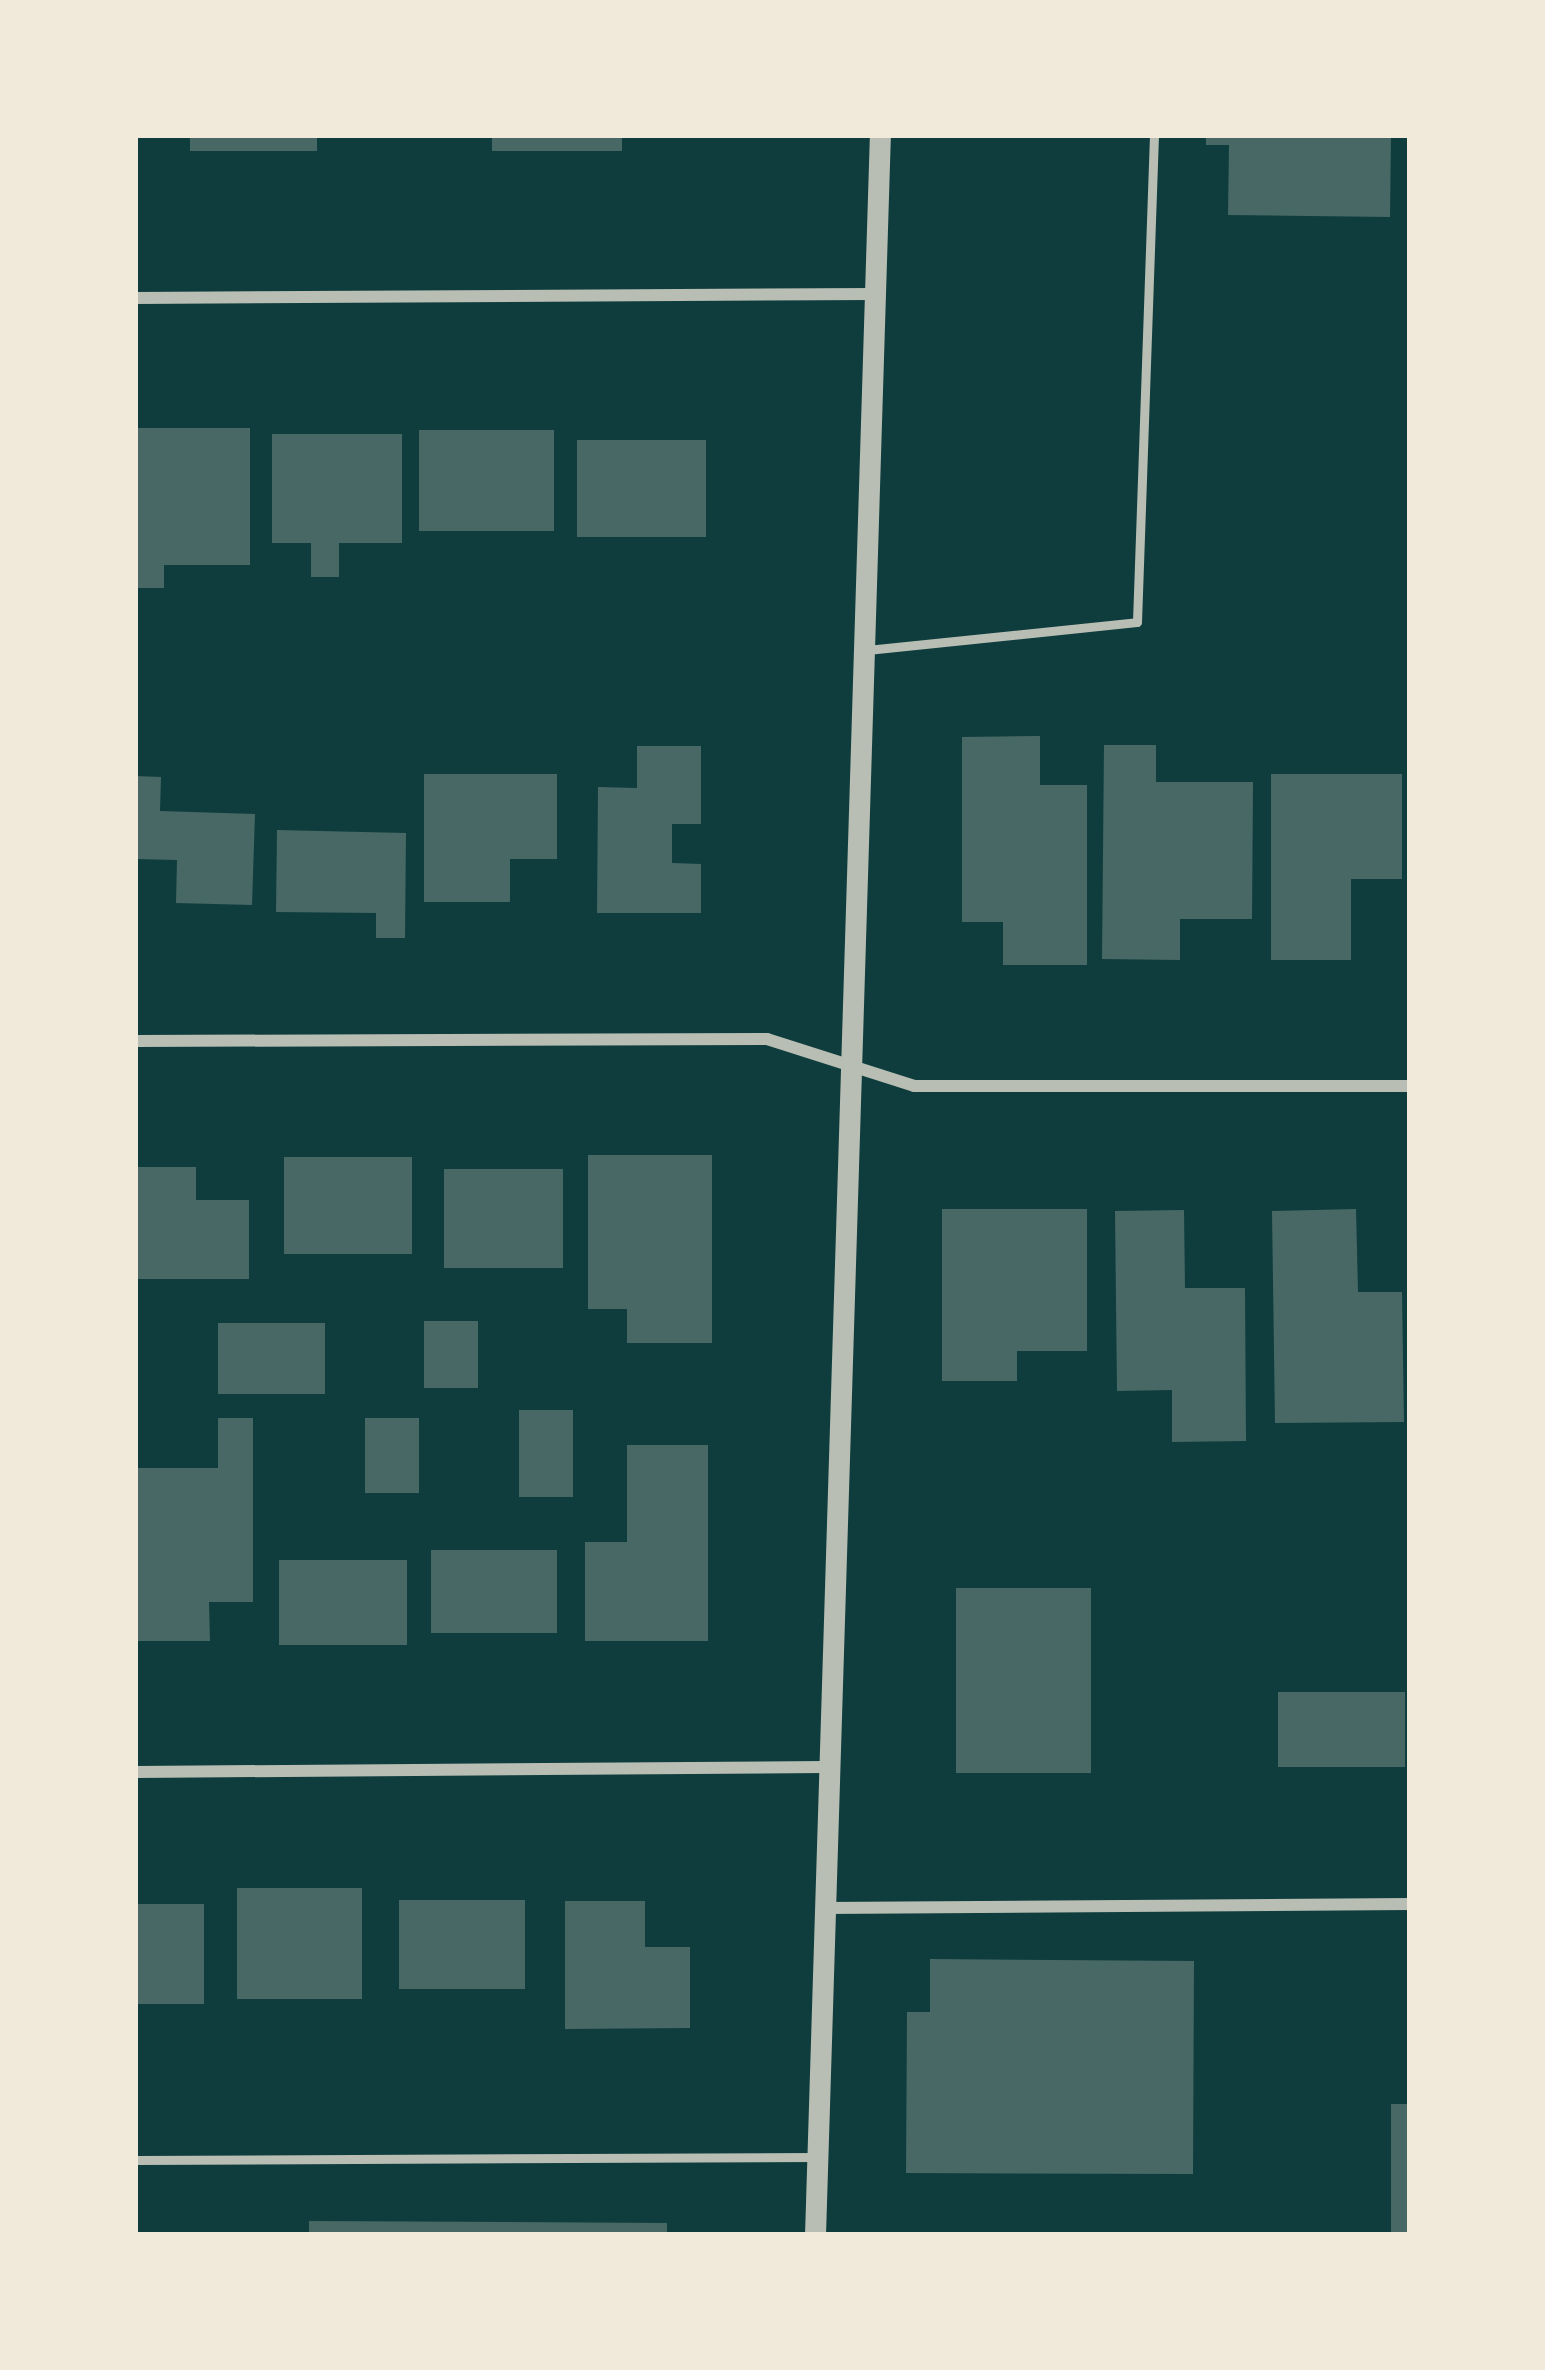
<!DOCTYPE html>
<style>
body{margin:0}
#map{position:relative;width:1545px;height:2370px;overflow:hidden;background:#0f3d3e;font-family:Helvetica,sans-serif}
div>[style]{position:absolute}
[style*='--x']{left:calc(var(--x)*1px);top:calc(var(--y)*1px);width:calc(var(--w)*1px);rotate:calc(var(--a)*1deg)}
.building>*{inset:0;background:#486865;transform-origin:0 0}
.service>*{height:9px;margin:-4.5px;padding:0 4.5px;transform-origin:4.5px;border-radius:4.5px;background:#b8beb3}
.minor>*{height:12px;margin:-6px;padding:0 6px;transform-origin:6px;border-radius:6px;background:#b8beb3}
.tertiary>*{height:21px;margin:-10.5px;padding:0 10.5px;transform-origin:10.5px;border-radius:10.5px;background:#b8beb3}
span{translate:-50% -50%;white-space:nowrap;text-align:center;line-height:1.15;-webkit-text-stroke:9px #f1e9da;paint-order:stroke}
.frame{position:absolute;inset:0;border:138px solid #f1e9da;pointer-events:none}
</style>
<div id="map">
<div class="building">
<i style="left:190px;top:135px;width:127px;height:16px"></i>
<i style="left:492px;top:135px;width:130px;height:16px"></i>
<i style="clip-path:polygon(1206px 135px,1391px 135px,1390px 217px,1228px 215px,1229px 145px,1206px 145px)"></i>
<i style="clip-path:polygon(135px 428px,250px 428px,250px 565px,164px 565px,164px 588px,135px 588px)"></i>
<i style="left:419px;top:430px;width:135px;height:101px"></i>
<i style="clip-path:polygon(272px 434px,402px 434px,402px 543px,339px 543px,339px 577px,311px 577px,311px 543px,272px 543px)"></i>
<i style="left:577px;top:440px;width:129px;height:97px"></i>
<i style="clip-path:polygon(1040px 736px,1040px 785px,1087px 785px,1087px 965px,1003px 965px,1003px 922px,962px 922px,962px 737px)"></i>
<i style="clip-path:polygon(1104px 745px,1156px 745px,1156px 782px,1253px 782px,1252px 919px,1180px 919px,1180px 960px,1102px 959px)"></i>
<i style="clip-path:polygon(637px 746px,701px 746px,701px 824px,672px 824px,672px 863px,701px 864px,701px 913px,597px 913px,598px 787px,637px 788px)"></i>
<i style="clip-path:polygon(424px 774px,557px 774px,557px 859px,510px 859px,510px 902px,424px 902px)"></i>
<i style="clip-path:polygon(1271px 774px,1402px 774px,1402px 879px,1351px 879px,1351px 960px,1271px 960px)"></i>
<i style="clip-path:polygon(135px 776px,161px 777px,160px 811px,255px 814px,252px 905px,176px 903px,177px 860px,135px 859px)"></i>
<i style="clip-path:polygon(277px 830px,406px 833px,405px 938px,376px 938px,376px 913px,276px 912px)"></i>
<i style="clip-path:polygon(588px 1155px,712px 1155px,712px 1343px,627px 1343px,627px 1309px,588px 1309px)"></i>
<i style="left:284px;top:1157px;width:128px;height:97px"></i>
<i style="clip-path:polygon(135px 1167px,196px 1167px,196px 1200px,249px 1200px,249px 1279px,135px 1279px)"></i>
<i style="left:444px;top:1169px;width:119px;height:99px"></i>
<i style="clip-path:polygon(942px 1209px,1087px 1209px,1087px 1351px,1017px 1351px,1017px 1381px,942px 1381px)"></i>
<i style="clip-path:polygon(1356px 1209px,1358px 1292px,1402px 1292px,1404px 1422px,1275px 1423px,1272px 1211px)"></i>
<i style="clip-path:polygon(1184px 1210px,1185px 1288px,1245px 1288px,1246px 1441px,1172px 1442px,1172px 1390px,1117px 1391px,1115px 1211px)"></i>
<i style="left:424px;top:1321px;width:54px;height:67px"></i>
<i style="left:218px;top:1323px;width:107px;height:71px"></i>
<i style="left:519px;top:1410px;width:54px;height:87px"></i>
<i style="clip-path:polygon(218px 1418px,253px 1418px,253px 1602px,209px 1602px,210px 1641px,135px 1641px,135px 1468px,218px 1468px)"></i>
<i style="left:365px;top:1418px;width:54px;height:75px"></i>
<i style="clip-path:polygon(627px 1445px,708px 1445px,708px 1641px,585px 1641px,585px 1542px,627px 1542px)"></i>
<i style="left:431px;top:1550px;width:126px;height:83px"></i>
<i style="left:279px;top:1560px;width:128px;height:85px"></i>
<i style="left:956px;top:1588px;width:135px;height:185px"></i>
<i style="left:1278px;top:1692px;width:127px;height:75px"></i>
<i style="left:237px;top:1888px;width:125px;height:111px"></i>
<i style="left:399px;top:1900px;width:126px;height:89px"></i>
<i style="clip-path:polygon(565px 1901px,645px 1901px,645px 1947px,690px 1947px,690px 2028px,565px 2029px)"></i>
<i style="left:135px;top:1904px;width:69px;height:100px"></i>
<i style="clip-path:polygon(930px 1959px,1194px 1961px,1193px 2174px,906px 2173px,907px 2012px,930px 2012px)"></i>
<i style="left:1391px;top:2104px;width:19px;height:131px"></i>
<i style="clip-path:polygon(309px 2221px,667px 2223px,667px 2235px,309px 2235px)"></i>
</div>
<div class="service">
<i style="--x:867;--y:650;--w:271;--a:-5.9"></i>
<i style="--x:1137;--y:622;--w:487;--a:-88"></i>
<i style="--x:135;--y:2160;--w:681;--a:-0.25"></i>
</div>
<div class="minor">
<i style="--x:135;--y:298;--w:740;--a:-0.31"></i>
<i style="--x:135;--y:1041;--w:632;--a:-0.18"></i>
<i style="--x:767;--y:1039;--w:154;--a:17.7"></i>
<i style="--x:914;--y:1086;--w:496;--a:0"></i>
<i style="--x:135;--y:1772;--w:690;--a:-0.42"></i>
<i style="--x:823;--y:1908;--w:587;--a:-0.39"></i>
</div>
<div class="tertiary">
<i style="--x:815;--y:2235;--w:2101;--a:-88.23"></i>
</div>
<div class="frame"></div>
</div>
